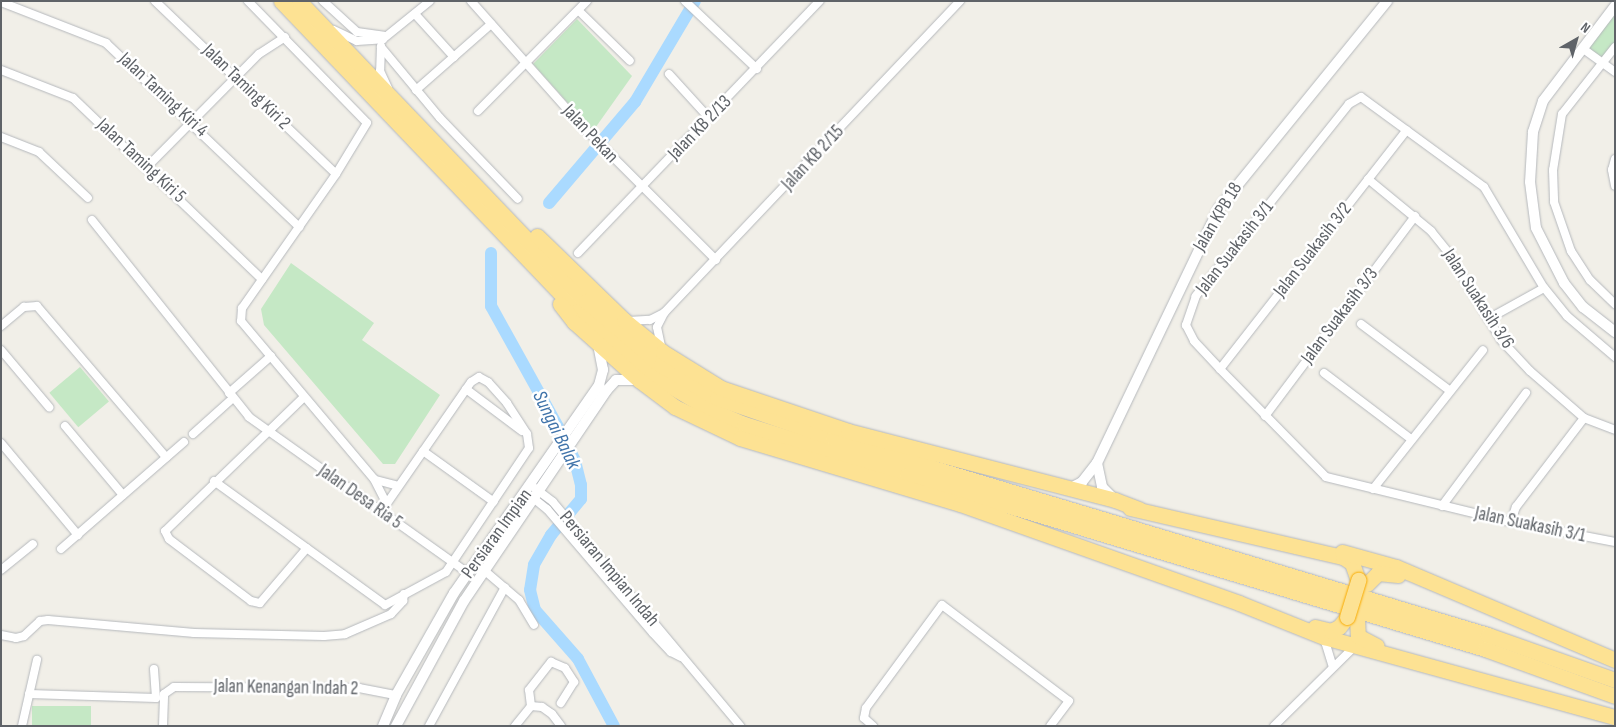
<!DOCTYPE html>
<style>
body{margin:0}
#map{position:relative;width:1616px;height:727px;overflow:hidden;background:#f1efe8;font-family:"Sofia Sans Condensed",sans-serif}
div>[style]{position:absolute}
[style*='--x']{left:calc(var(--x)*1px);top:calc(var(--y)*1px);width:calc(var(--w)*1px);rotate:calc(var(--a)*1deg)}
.green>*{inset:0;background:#c5e8c5;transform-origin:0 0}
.river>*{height:12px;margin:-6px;padding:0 6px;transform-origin:6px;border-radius:6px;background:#aadaff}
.roads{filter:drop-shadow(0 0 1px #b5b8bc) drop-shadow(0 0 1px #b5b8bc)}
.minor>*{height:8px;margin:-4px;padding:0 4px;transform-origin:4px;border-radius:4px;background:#fff}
.tertiary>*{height:10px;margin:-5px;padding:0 5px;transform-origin:5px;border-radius:5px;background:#fff}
.motorway>*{height:15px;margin:-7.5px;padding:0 7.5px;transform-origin:7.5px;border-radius:7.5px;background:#fde293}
.bridges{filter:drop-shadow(0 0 1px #f9ab00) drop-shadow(0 0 1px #f9ab00)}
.motorway-bridge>*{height:15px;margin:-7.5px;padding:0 7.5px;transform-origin:7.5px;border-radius:7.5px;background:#fde293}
span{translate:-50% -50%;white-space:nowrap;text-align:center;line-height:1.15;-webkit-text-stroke:5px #fff;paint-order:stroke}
.street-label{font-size:19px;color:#5f6368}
.water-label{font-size:20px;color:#4174aa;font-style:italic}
.frame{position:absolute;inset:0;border:2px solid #5f6368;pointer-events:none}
.north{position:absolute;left:1551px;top:15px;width:50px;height:50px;-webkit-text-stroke:4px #fff;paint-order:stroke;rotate:38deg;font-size:14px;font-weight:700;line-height:20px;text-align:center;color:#5f6368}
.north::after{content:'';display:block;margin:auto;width:18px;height:22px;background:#5f6368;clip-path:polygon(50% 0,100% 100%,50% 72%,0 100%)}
</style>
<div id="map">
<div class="green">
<i style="clip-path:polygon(1615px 12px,1615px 42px,1602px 58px,1587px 47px)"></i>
<i style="clip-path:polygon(577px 19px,632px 76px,593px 131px,533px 64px)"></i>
<i style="clip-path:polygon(291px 263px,374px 323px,362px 340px,440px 395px,395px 464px,383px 464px,264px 325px,261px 309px)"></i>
<i style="left:80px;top:367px;width:45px;height:40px;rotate:50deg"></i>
<i style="left:32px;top:706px;width:59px;height:20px"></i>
</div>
<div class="river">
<i style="--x:549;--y:203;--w:133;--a:-49.6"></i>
<i style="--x:635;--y:102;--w:117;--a:-59.3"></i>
<i style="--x:491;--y:253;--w:53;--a:90"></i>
<i style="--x:491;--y:306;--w:138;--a:61"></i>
<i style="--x:558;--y:427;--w:38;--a:63"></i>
<i style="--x:575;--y:461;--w:25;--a:76"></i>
<i style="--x:581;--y:485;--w:14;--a:90"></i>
<i style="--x:581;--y:499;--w:47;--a:129.8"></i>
<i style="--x:551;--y:535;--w:34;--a:120"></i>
<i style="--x:534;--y:565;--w:25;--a:99"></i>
<i style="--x:530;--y:590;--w:21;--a:76"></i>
<i style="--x:535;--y:610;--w:65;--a:48.7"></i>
<i style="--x:578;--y:659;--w:76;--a:61.8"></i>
</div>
<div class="roads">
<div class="minor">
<i style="--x:155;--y:1;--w:250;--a:43.7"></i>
<i style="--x:248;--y:1;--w:170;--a:45.7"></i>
<i style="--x:367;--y:123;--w:60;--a:121.3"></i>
<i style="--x:336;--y:174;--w:164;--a:125"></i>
<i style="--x:242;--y:308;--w:13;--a:94"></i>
<i style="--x:241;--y:321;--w:207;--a:49.9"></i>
<i style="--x:374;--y:479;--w:27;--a:63"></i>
<i style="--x:323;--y:1;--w:46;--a:42.4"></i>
<i style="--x:357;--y:32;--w:27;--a:8"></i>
<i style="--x:471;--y:1;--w:169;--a:48.4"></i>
<i style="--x:583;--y:127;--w:188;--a:45"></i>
<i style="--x:685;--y:1;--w:99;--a:43.4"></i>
<i style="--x:1;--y:2;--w:113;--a:21.3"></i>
<i style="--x:106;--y:43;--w:267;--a:43.6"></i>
<i style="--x:579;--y:11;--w:71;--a:44.4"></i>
<i style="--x:415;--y:14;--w:58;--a:47.8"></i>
<i style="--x:334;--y:30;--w:25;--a:26"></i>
<i style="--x:357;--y:41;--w:26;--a:-4"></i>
<i style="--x:383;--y:39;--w:60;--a:-39"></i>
<i style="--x:381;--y:46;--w:25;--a:92"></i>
<i style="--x:380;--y:71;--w:19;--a:65"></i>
<i style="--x:381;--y:47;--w:92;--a:50.3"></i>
<i style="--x:440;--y:118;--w:112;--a:46.1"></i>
<i style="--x:1615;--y:47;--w:85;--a:128.3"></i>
<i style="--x:1562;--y:114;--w:57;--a:99.1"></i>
<i style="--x:1553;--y:170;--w:32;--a:88"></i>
<i style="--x:1554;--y:202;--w:52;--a:70.9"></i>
<i style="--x:1571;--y:251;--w:35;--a:57"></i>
<i style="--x:1590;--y:280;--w:35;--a:44"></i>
<i style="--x:1582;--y:48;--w:41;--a:36"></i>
<i style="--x:1;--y:70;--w:77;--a:21.3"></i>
<i style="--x:73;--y:98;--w:262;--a:43.8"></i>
<i style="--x:669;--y:74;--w:59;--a:47.7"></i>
<i style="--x:416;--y:90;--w:100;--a:-41.3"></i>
<i style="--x:478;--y:111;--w:155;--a:-45.3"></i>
<i style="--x:1;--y:137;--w:41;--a:21.5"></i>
<i style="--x:39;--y:152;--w:67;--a:43.2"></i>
<i style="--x:1615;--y:159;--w:11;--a:105"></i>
<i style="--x:1612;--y:170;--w:16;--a:79"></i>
<i style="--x:147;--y:167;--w:159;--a:-45.3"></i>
<i style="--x:259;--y:54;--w:31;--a:-33"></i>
<i style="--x:1368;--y:179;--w:82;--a:39.5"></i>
<i style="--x:1431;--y:231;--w:27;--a:51"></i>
<i style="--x:1448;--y:252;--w:103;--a:58.9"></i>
<i style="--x:1501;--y:340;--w:42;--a:46.9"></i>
<i style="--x:1530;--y:371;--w:72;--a:41"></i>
<i style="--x:1584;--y:418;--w:33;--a:21"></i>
<i style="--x:92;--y:220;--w:252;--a:51.4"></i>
<i style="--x:249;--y:417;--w:270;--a:35.5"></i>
<i style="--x:578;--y:253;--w:349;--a:-46.2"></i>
<i style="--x:1488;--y:319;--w:64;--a:-29"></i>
<i style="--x:628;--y:321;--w:22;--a:-3"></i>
<i style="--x:650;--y:320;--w:16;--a:-27"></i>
<i style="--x:1361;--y:324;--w:110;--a:36.9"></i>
<i style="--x:1;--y:326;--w:30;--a:-40"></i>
<i style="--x:24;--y:307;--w:13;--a:-4"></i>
<i style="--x:37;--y:306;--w:199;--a:49.5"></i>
<i style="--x:661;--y:346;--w:19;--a:-102"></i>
<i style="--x:657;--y:327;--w:16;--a:-63"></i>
<i style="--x:664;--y:313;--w:430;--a:-46.5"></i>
<i style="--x:1;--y:350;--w:75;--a:49.9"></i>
<i style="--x:1615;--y:357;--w:63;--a:-139.5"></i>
<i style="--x:1567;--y:316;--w:36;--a:-129"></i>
<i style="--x:1544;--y:288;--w:117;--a:-120.7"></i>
<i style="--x:1484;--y:187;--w:152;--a:-143.8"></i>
<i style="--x:1361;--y:97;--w:14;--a:150"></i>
<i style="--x:1349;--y:104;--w:246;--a:128.6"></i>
<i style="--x:1196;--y:296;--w:31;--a:109"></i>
<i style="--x:1186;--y:325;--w:18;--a:63"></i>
<i style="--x:1194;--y:341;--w:38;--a:47"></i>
<i style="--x:1220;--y:369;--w:151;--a:45.5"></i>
<i style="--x:1326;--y:477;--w:190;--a:13.7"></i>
<i style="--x:1511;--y:522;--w:106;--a:10.9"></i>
<i style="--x:1220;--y:369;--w:303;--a:-52"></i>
<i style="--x:1324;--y:373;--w:109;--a:37.2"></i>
<i style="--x:466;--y:389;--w:70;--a:36.9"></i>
<i style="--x:229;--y:393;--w:56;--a:-41.4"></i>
<i style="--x:304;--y:397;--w:193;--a:136"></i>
<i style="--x:165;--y:531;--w:9;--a:63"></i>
<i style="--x:169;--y:539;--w:103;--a:37.1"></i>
<i style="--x:251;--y:601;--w:9;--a:13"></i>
<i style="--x:260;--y:603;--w:72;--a:-49.5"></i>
<i style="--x:1265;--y:416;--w:250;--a:-53.1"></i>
<i style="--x:65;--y:426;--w:90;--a:50"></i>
<i style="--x:193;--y:434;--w:54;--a:-42"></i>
<i style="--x:1;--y:443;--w:120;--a:50.1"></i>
<i style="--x:423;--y:451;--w:87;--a:35.7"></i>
<i style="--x:376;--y:480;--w:23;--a:15"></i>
<i style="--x:214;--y:481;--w:211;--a:35.9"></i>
<i style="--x:385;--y:605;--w:69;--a:-28.4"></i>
<i style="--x:446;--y:572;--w:149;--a:-56.2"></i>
<i style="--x:529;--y:448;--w:14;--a:-98"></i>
<i style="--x:527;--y:434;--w:37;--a:-123"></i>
<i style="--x:507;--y:403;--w:28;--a:-132"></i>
<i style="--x:488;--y:382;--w:10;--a:-151"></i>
<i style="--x:479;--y:377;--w:9;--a:148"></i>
<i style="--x:471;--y:382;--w:158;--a:124.7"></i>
<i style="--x:532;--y:486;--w:26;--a:37"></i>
<i style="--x:553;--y:502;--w:292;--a:50.1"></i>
<i style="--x:1373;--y:489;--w:177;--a:-51.6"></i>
<i style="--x:527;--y:493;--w:26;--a:39"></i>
<i style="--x:547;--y:509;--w:163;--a:49.5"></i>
<i style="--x:653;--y:633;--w:26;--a:47"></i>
<i style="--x:671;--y:652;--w:11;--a:27"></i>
<i style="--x:1442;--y:506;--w:141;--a:-53.4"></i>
<i style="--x:1511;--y:522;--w:16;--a:-72"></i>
<i style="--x:1516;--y:507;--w:112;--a:-52.6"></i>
<i style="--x:61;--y:549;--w:163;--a:-41"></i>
<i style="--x:1;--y:570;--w:41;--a:-39.1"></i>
<i style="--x:485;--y:571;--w:45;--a:40.5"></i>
<i style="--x:519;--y:600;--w:29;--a:59"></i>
<i style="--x:1;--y:635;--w:15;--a:11"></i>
<i style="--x:16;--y:638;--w:8;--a:-14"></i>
<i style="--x:24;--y:636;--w:22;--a:-43"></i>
<i style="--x:40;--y:621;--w:8;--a:-7"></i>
<i style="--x:48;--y:620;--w:147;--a:5.1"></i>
<i style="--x:194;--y:633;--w:130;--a:1.3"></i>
<i style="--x:324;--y:636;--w:21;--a:-5"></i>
<i style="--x:345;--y:634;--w:50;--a:-23.5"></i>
<i style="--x:391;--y:614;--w:18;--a:-47"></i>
<i style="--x:403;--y:601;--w:7;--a:-82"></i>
<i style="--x:1324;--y:638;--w:30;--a:73"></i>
<i style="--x:29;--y:694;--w:127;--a:1.8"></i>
<i style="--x:156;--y:698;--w:29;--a:-94"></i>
<i style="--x:531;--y:706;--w:16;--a:-97"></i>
<i style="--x:529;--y:690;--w:36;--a:-52"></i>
<i style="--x:551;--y:662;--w:15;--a:23"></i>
<i style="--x:565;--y:668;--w:17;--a:57"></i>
<i style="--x:574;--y:682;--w:25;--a:122"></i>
<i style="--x:22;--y:726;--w:68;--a:-77.2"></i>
<i style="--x:163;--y:726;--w:32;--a:-88"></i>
<i style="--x:164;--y:694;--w:12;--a:-35"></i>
<i style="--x:174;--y:687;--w:185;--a:0.3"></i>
<i style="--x:359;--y:688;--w:38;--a:11"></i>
<i style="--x:429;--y:726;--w:158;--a:-61.3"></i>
<i style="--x:515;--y:726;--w:26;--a:-51"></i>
<i style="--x:531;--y:706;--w:11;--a:5"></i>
<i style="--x:542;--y:707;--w:12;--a:35"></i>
<i style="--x:552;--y:714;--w:15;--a:53"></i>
<i style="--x:873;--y:726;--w:12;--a:-138"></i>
<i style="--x:864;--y:718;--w:10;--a:-79"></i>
<i style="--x:866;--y:708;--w:128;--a:-53.6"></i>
<i style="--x:942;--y:605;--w:159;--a:37.1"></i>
<i style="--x:1069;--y:701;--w:31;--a:127"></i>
<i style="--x:1274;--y:726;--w:114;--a:-44.6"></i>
</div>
<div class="tertiary">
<i style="--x:1615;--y:6;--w:119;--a:127.2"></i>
<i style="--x:1543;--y:101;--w:33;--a:108"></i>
<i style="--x:1533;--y:132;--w:50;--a:93.4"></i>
<i style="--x:1530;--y:182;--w:46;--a:82.6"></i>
<i style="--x:1536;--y:228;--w:62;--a:63"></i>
<i style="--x:1564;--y:283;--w:31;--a:52"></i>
<i style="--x:1583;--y:307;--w:41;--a:38"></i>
<i style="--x:1097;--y:463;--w:25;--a:78"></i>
<i style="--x:1102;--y:487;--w:17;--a:45"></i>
<i style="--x:1069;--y:489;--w:15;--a:-28"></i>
<i style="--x:1082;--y:482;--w:24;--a:-52"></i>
<i style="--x:1097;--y:463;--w:283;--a:-64.4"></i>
<i style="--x:1219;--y:208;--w:267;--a:-50.9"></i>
<i style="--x:383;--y:726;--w:34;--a:-67"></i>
<i style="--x:396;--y:695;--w:117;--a:-60.4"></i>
<i style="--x:454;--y:593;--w:254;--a:-55.1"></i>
<i style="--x:599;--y:385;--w:16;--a:-75"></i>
<i style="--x:603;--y:370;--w:25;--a:-101"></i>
<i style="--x:396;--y:726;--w:142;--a:-61.5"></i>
<i style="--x:464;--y:601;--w:255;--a:-55.9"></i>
<i style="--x:607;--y:390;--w:13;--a:-48"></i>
<i style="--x:616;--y:380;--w:22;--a:0"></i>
</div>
<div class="motorway">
<i style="--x:281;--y:1;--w:429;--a:46.3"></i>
<i style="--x:577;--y:311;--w:99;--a:40.5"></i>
<i style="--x:652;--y:375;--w:69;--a:30.7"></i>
<i style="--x:711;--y:410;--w:36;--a:23"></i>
<i style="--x:744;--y:424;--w:171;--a:17.4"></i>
<i style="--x:907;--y:475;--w:604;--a:16.75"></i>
<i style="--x:1485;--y:649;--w:138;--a:19.9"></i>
<i style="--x:299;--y:1;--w:415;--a:46.3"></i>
<i style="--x:586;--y:301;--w:99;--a:40.5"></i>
<i style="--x:661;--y:365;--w:65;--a:30.5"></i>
<i style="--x:717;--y:398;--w:123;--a:19"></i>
<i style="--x:833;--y:438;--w:684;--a:16.74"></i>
<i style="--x:1488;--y:635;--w:135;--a:19.5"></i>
<i style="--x:537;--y:236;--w:121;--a:44"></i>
<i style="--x:624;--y:320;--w:50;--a:39.4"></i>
<i style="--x:663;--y:352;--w:68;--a:31.8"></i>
<i style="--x:721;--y:388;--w:134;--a:18.7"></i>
<i style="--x:848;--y:431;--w:276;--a:14.5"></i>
<i style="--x:1115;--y:500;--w:26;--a:21"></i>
<i style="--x:560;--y:304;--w:23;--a:52"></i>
<i style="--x:574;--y:322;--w:87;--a:41.7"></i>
<i style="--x:639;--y:380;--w:45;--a:36.9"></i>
<i style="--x:675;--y:407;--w:72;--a:25.5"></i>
<i style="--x:740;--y:438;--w:230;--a:16.7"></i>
<i style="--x:960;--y:504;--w:296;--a:19.5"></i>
<i style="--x:1239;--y:603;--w:92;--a:21.8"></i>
<i style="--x:1324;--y:637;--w:302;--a:15.4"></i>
<i style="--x:1130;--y:508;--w:219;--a:13"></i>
<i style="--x:1343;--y:557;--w:11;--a:34"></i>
<i style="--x:1352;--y:563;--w:18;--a:71"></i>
<i style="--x:1342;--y:552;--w:56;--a:15.5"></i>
<i style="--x:1396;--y:567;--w:238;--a:23"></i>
<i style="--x:1367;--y:584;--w:16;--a:-45"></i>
<i style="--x:1378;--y:573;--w:20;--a:6"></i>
<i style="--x:1357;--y:619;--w:17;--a:87"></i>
<i style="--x:1358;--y:636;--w:21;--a:28"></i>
<i style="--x:1315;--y:627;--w:16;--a:14"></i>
<i style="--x:1331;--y:631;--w:9;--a:-27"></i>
<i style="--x:1339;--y:627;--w:13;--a:-51"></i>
</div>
</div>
<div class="bridges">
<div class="motorway-bridge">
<i style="--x:1347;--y:617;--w:39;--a:-73"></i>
</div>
</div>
<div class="street-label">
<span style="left:246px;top:87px;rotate:44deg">Jalan Taming Kiri 2</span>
<span style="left:163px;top:95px;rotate:43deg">Jalan Taming Kiri 4</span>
<span style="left:700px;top:128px;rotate:-46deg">Jalan KB 2/13</span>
<span style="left:590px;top:134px;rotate:47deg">Jalan Pekan</span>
<span style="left:813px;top:158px;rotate:-47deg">Jalan KB 2/15</span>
<span style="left:141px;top:161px;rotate:43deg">Jalan Taming Kiri 5</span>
<span style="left:1218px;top:217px;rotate:-59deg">Jalan KPB 18</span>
<span style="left:1235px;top:248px;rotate:-52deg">Jalan Suakasih 3/1</span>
<span style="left:1313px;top:250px;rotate:-52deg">Jalan Suakasih 3/2</span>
<span style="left:1478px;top:299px;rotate:57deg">Jalan Suakasih 3/6</span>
<span style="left:1340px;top:316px;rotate:-53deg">Jalan Suakasih 3/3</span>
<span style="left:360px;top:497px;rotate:35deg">Jalan Desa Ria 5</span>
<span style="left:1530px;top:525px;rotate:12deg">Jalan Suakasih 3/1</span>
<span style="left:497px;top:534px;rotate:-54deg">Persiaran Impian</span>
<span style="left:609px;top:569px;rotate:50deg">Persiaran Impian Indah</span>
<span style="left:286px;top:688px;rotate:1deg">Jalan Kenangan Indah 2</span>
</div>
<div class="water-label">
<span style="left:556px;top:430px;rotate:64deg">Sungai Balak</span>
</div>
<div class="frame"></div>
<div class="north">N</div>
</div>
